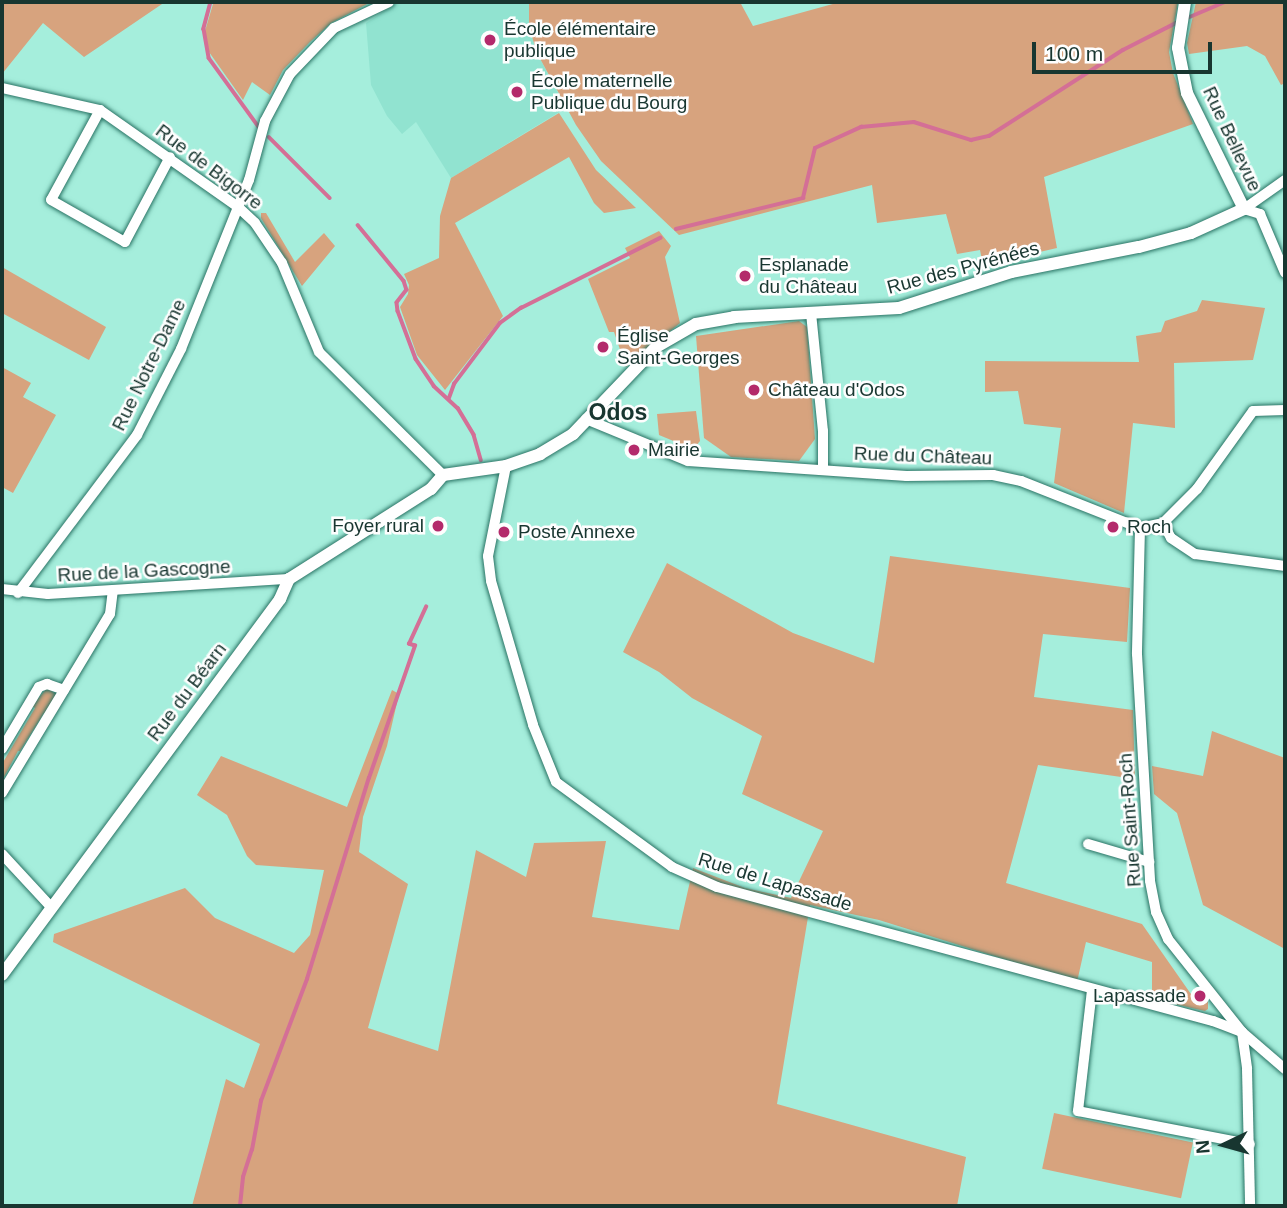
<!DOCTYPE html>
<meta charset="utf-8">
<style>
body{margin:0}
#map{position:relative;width:1287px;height:1208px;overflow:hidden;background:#a5eedc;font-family:Arial,sans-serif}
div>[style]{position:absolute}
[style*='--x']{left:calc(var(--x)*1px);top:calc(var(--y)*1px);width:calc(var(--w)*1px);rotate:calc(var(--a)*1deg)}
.built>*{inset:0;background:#91e3d0}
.green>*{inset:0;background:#d7a37e;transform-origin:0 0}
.stream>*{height:3.5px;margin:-1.75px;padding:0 1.75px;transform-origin:1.75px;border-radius:1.75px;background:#d46f96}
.roads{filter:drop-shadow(0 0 2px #297364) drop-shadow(0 0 2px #297364)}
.minor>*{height:10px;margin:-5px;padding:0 5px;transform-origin:5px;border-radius:5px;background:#fff}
.tertiary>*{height:12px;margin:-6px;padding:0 6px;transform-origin:6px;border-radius:6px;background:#fff}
.dots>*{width:19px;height:19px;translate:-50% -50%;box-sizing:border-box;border:4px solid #fefefe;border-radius:50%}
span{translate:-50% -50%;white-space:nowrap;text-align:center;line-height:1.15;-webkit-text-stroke:5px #fefefe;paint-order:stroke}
.poi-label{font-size:19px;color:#183630}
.left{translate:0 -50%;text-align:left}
.right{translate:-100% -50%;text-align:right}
.street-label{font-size:19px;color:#183630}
.quarter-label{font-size:23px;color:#183630;font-weight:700}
.frame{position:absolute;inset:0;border:4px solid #183630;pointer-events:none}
.north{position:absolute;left:1189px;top:1110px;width:70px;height:70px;-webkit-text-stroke:5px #fefefe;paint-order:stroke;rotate:265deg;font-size:19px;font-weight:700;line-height:28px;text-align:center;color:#183630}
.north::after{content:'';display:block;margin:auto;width:24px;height:32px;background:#183630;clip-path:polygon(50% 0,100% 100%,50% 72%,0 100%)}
.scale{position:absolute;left:1032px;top:42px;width:180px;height:32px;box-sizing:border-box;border:4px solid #183630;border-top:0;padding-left:9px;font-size:21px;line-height:24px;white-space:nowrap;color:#183630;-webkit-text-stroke:5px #fefefe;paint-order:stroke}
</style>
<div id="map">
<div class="built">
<i style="clip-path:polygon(399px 2px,529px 2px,529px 27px,537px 53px,566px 108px,451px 178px,416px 122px,402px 134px,387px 116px,371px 85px,366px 23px)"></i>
</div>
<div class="green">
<i style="clip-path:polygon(2px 2px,165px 2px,84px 57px,43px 23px,2px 74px)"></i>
<i style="clip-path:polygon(200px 2px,371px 2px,331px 23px,310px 42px,283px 70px,270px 95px,252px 82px,243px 100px,209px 52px,205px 31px,213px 4px)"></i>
<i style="clip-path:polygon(529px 2px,740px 2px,753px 26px,840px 2px,1178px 2px,1169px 52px,1173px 73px,1193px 124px,1044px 177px,1057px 248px,983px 265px,980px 250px,957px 254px,946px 214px,877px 223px,872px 185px,679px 235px,601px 161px,576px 125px,537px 53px,529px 27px)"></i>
<i style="clip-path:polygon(1196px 2px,1285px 2px,1285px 83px,1281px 85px,1265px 56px,1247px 46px,1189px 54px,1187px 43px)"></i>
<i style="clip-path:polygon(559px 113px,596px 170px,636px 208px,604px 213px,594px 203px,569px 157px,455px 223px,503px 316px,445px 390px,417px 355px,400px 307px,408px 294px,409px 285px,404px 274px,439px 258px,440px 216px,451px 178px)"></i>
<i style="clip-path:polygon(261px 213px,266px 213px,295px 262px,324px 233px,335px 246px,302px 286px,261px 218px)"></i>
<i style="clip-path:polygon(659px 231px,671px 246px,665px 257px,680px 323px,626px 367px,614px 332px,609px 332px,588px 279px,630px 258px,625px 248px)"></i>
<i style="clip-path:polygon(2px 267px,106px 327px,89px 360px,2px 313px)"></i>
<i style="clip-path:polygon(1202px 300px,1265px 308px,1253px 360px,1174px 363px,1175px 428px,1133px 423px,1124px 513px,1054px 483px,1061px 428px,1024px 424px,1018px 391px,985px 392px,985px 361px,1139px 362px,1136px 336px,1161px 332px,1165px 321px,1197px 311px)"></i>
<i style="clip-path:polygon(799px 321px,807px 327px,815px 439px,799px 461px,731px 457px,704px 438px,696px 336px)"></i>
<i style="clip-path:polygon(2px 367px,31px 383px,23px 397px,56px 415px,13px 493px,2px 487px)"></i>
<i style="clip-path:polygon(696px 411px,700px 441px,696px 446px,688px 447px,659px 435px,657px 414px)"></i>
<i style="clip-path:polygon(890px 556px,1130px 588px,1127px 642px,1043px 634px,1034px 697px,1133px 710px,1135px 779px,1038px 765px,1006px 883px,1142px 924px,1193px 997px,1201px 994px,1208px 1002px,1208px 1009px,1205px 1011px,1152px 999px,1152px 962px,1086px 942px,1077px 982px,879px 920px,810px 905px,777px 1104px,966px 1157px,957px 1206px,192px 1206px,226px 1079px,244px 1088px,260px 1044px,53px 942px,54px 934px,185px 888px,215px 918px,294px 953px,310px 935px,324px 870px,256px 865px,247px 856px,227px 815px,197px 795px,221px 756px,347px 807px,392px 690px,399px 694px,387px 746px,363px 817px,359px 852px,408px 884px,368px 1028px,438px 1051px,476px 850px,526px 877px,534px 843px,606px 841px,592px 917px,679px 930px,693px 868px,745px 888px,791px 898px,823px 831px,742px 794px,762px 736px,692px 698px,659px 672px,623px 652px,667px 563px,793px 633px,874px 663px)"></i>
<i style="clip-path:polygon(47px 688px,56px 694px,47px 715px,44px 713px,20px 751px,18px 751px,2px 781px,2px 764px,35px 708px,32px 706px)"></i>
<i style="clip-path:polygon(1212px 731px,1285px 758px,1285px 949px,1203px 905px,1177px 813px,1154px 794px,1152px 766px,1203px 776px)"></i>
<i style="left:1054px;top:1113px;width:142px;height:57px;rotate:12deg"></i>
</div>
<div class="stream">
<i style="--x:211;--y:2;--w:28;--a:105"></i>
<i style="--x:204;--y:29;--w:29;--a:80"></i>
<i style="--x:209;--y:58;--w:85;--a:54.1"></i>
<i style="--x:1185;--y:19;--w:43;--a:-23"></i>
<i style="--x:269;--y:137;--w:86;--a:45"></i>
<i style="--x:358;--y:225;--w:72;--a:50.6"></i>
<i style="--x:404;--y:281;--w:9;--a:72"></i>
<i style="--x:407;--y:290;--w:16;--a:128"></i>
<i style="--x:397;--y:303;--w:8;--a:83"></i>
<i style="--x:398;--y:311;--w:51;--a:69.4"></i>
<i style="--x:416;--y:359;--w:32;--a:56"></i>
<i style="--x:434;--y:386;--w:33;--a:43"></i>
<i style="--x:458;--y:408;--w:31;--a:59"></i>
<i style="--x:474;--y:435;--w:26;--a:74"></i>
<i style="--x:676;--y:229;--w:131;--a:-13.7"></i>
<i style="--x:803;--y:198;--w:51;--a:-76.5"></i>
<i style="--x:815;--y:148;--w:51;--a:-24.5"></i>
<i style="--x:861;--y:127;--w:53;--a:-5.4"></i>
<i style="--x:914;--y:122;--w:60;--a:17.5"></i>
<i style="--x:971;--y:140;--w:18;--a:-13"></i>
<i style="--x:989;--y:136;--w:159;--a:-32.7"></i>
<i style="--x:1123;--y:50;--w:62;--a:-27"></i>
<i style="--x:449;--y:398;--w:15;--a:-70"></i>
<i style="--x:454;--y:384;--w:76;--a:-53"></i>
<i style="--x:500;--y:323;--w:26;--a:-36"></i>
<i style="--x:521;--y:308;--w:156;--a:-26.7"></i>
<i style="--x:240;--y:1206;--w:29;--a:-84"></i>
<i style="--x:243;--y:1177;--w:28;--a:-72"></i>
<i style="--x:252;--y:1150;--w:50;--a:-79.6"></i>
<i style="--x:261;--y:1101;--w:130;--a:-69.3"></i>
<i style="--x:307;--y:979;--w:210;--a:-72.9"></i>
<i style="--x:369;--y:778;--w:140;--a:-70.8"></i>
<i style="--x:415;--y:646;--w:6;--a:-162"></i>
<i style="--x:409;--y:644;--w:41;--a:-65.3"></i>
</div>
<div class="roads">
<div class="minor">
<i style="--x:2;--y:88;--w:100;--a:12.7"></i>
<i style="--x:100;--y:110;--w:169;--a:35.1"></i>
<i style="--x:238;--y:207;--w:23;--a:43"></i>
<i style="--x:255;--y:223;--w:48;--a:56"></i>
<i style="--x:282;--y:263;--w:96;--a:67.4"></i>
<i style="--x:319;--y:352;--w:175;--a:44.8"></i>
<i style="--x:100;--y:110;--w:102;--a:118.6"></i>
<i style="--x:51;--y:200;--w:85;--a:29.6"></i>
<i style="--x:125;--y:242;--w:96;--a:-62.1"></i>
<i style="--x:1244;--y:209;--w:17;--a:17"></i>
<i style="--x:1260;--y:214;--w:64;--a:67"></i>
<i style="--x:1244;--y:209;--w:50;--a:-35.3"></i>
<i style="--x:811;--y:313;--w:119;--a:84.2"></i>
<i style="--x:823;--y:431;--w:38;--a:90"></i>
<i style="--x:586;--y:419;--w:110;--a:22.4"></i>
<i style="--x:688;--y:461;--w:219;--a:3.9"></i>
<i style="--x:906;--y:476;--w:87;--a:-0.7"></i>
<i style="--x:993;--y:475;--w:29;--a:12"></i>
<i style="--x:1021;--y:481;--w:128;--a:21.6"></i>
<i style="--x:1140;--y:528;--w:24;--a:-12"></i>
<i style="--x:1163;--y:523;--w:48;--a:-45"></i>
<i style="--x:1197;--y:489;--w:96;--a:-54.3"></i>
<i style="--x:1253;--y:411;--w:32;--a:-2"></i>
<i style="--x:506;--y:466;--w:92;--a:101.3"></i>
<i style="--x:488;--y:556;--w:25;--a:83"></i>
<i style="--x:491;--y:581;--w:150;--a:73.7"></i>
<i style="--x:533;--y:725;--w:61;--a:68"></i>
<i style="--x:556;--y:782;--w:144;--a:36.2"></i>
<i style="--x:672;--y:867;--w:49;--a:24"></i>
<i style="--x:717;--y:887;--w:514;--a:15.12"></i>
<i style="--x:1213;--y:1021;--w:31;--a:21"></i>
<i style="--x:1242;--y:1032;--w:57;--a:40.7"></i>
<i style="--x:1163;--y:523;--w:17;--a:62"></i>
<i style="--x:1171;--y:538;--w:29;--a:34"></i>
<i style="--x:1195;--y:554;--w:91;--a:7.6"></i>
<i style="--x:1140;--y:528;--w:126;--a:91.4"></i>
<i style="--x:1137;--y:654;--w:227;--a:86.7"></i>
<i style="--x:1150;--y:881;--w:32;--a:79"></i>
<i style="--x:1156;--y:912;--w:30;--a:66"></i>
<i style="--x:1168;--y:939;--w:119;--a:51.5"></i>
<i style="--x:1242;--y:1032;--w:37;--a:82"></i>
<i style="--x:1247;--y:1069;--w:137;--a:88.7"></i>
<i style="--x:2;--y:589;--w:46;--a:6.2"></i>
<i style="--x:48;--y:594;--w:241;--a:-3.6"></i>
<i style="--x:18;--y:593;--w:198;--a:-53"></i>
<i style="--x:137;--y:435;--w:97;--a:-62.9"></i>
<i style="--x:181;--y:349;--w:182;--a:-68.1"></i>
<i style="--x:249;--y:180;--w:61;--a:-74.8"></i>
<i style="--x:265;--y:121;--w:53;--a:-62"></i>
<i style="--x:290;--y:74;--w:64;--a:-46.3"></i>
<i style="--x:334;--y:28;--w:61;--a:-25.3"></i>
<i style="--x:2;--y:749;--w:72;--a:-59.2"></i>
<i style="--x:39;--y:687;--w:9;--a:-21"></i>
<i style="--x:47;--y:684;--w:18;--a:19"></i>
<i style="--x:2;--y:793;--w:209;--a:-58.9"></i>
<i style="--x:110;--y:614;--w:24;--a:-83"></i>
<i style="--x:1088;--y:844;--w:64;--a:16.4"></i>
<i style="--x:2;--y:854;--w:72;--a:47.2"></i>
<i style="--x:1092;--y:990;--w:122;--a:96.6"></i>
<i style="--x:1078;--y:1111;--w:175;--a:10.9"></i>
</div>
<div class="tertiary">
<i style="--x:2;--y:975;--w:468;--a:-53.5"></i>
<i style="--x:280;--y:599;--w:22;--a:-66"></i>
<i style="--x:289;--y:579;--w:168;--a:-32.4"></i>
<i style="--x:431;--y:489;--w:18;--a:-49"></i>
<i style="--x:443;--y:475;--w:64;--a:-8.1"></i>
<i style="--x:506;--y:466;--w:36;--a:-19"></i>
<i style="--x:540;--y:454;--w:39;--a:-31"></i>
<i style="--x:573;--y:434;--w:120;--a:-46.3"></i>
<i style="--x:656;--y:347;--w:46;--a:-29.9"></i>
<i style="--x:696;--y:324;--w:39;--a:-10"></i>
<i style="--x:734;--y:317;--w:165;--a:-3.1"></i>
<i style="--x:899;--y:308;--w:118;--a:-17.8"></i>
<i style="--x:1011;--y:272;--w:130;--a:-11.1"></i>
<i style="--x:1139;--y:247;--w:54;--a:-15.1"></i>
<i style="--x:1191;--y:233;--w:58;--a:-24.4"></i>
<i style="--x:1244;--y:209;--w:129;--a:-116.2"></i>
<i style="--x:1187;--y:93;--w:46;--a:-101.3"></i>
<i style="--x:1178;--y:48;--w:47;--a:-81.3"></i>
</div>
</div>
<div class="dots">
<i style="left:490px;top:40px;background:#b32a6b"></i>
<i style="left:517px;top:92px;background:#b32a6b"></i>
<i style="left:745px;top:276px;background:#b32a6b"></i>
<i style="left:603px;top:347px;background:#b32a6b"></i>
<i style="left:754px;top:390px;background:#b32a6b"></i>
<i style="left:634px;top:450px;background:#b32a6b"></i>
<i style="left:438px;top:526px;background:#b32a6b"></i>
<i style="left:1113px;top:527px;background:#b32a6b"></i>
<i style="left:504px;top:532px;background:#b32a6b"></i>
<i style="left:1200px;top:996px;background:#b32a6b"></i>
</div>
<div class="poi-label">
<span class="left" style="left:504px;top:40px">École élémentaire<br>publique</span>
<span class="left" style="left:531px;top:92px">École maternelle<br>Publique du Bourg</span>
<span class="left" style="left:759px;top:276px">Esplanade<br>du Château</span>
<span class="left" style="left:617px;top:347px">Église<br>Saint-Georges</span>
<span class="left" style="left:768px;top:390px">Château d'Odos</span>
<span class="left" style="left:648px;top:450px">Mairie</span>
<span class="right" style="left:424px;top:526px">Foyer rural</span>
<span class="left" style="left:1127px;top:527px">Roch</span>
<span class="left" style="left:518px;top:532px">Poste Annexe</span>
<span class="right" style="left:1186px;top:996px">Lapassade</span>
</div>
<div class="street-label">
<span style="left:1232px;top:139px;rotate:65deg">Rue Bellevue</span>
<span style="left:209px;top:167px;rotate:37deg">Rue de Bigorre</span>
<span style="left:963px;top:268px;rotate:-15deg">Rue des Pyrénées</span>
<span style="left:149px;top:365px;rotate:-64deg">Rue Notre-Dame</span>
<span style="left:923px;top:456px;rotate:2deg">Rue du Château</span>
<span style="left:144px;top:571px;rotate:-3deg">Rue de la Gascogne</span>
<span style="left:187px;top:692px;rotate:-53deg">Rue du Béarn</span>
<span style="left:1130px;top:820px;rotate:-94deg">Rue Saint-Roch</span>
<span style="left:775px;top:882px;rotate:17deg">Rue de Lapassade</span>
</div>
<div class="quarter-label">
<span style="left:618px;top:412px">Odos</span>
</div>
<div class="frame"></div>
<div class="north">N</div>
<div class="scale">100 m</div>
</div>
